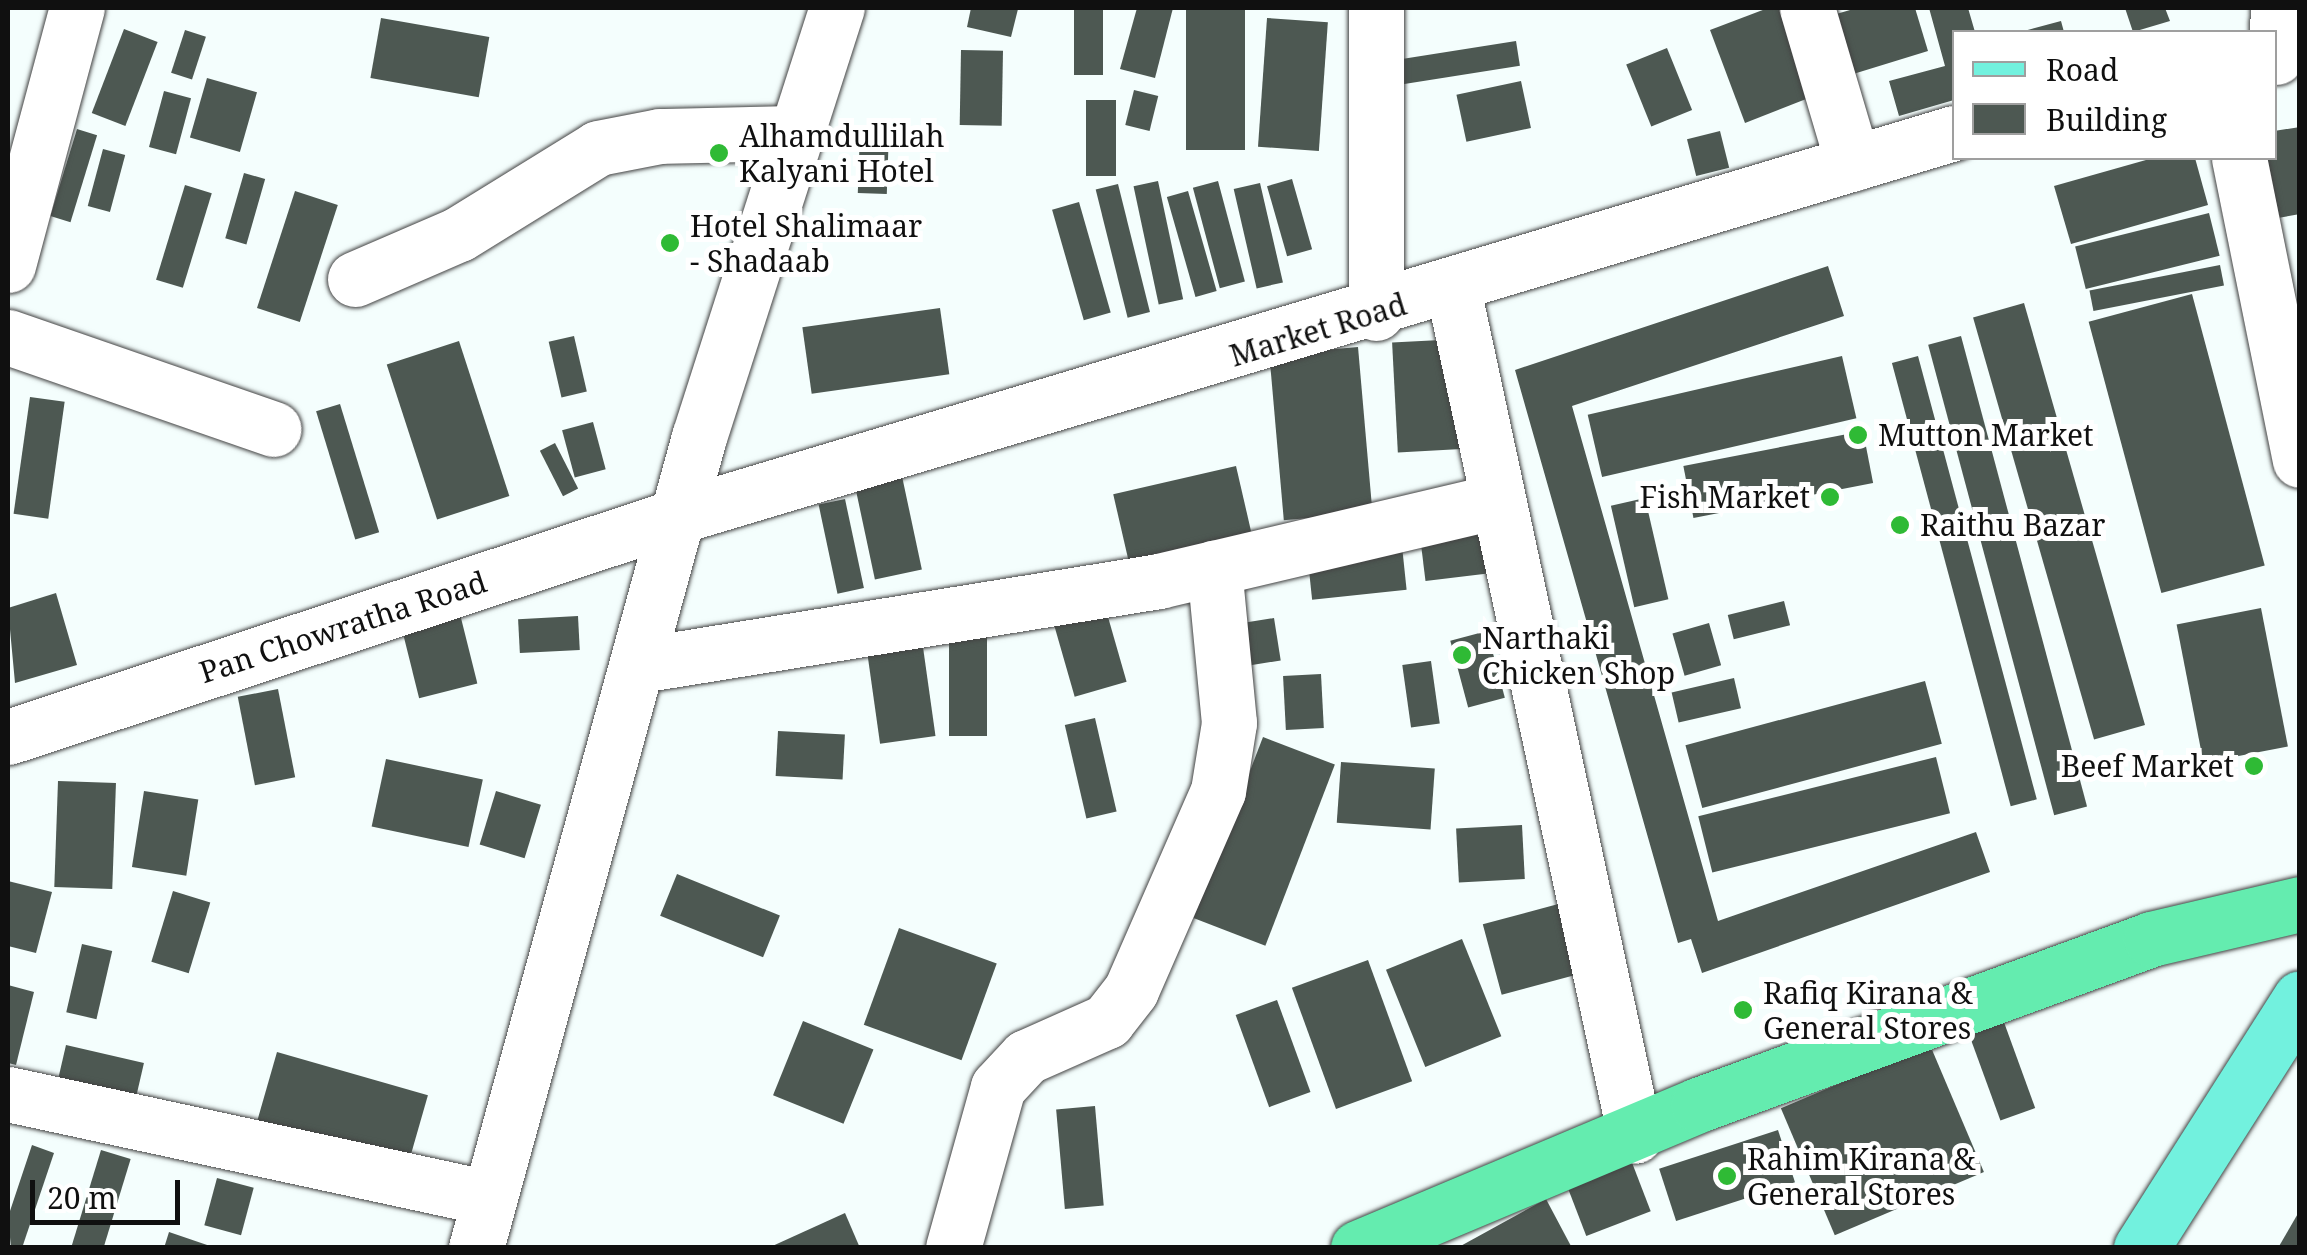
<!DOCTYPE html>
<style>
body{margin:0}
#map{position:relative;width:2307px;height:1255px;overflow:hidden;background:#f4fefd;font-family:"Noto Serif",serif}
div>[style]{position:absolute}
[style*='--x']{left:calc(var(--x)*1px);top:calc(var(--y)*1px);width:calc(var(--w)*1px);rotate:calc(var(--a)*1deg)}
.building>*{inset:0;background:#4d5852;transform-origin:0 0}
.roads{filter:drop-shadow(0 0 2px #434343) drop-shadow(0 0 2px #434343)}
.minor>*{height:55px;margin:-27.5px;padding:0 27.5px;transform-origin:27.5px;border-radius:27.5px;background:#fff}
.major>*{height:55px;margin:-27.5px;padding:0 27.5px;transform-origin:27.5px;border-radius:27.5px;background:#72f1de}
.highway>*{height:55px;margin:-27.5px;padding:0 27.5px;transform-origin:27.5px;border-radius:27.5px;background:#64ecaf}
.dots>*{width:28px;height:28px;translate:-50% -50%;box-sizing:border-box;border:5px solid #fff;border-radius:50%}
span{translate:-50% -50%;white-space:nowrap;text-align:center;line-height:1.15;-webkit-text-stroke:10px #fff;paint-order:stroke}
.poi-label{font-size:30px;color:#101010}
.left{translate:0 -50%;text-align:left}
.right{translate:-100% -50%;text-align:right}
.street-label{font-size:30px;color:#101010}
.frame{position:absolute;inset:0;border:10px solid #101010;pointer-events:none}
.legend{position:absolute;left:1952px;top:30px;width:325px;height:130px;box-sizing:border-box;background:#fff;border:2px solid #9f9f9f;margin:0;padding:12px 18px;list-style:none;font-size:30px;color:#101010}
.legend li{display:flex;align-items:center;gap:20px;height:50px}
.legend b{width:50px;border:2px solid #9f9f9f}
.scale{position:absolute;left:30px;top:1180px;width:150px;height:45px;box-sizing:border-box;border:5px solid #101010;border-top:0;padding-left:12px;font-size:30px;line-height:35px;white-space:nowrap;color:#101010;-webkit-text-stroke:8px #fff;paint-order:stroke}
</style>
<div id="map">
<div class="building">
<i style="clip-path:polygon(971px 8px,1018px 9px,1011px 37px,967px 27px)"></i>
<i style="left:1074px;top:8px;width:29px;height:67px"></i>
<i style="clip-path:polygon(1137px 8px,1173px 8px,1155px 78px,1120px 69px)"></i>
<i style="left:1186px;top:8px;width:59px;height:142px"></i>
<i style="clip-path:polygon(1768px 8px,1792px 8px,1824px 92px,1745px 123px,1710px 30px)"></i>
<i style="clip-path:polygon(1857px 8px,1915px 8px,1928px 51px,1837px 79px,1819px 19px)"></i>
<i style="clip-path:polygon(1929px 8px,1968px 8px,1975px 32px,1954px 32px,1954px 100px,1899px 116px,1889px 81px,1945px 66px)"></i>
<i style="clip-path:polygon(2125px 8px,2165px 8px,2170px 21px,2133px 32px)"></i>
<i style="left:381px;top:18px;width:110px;height:61px;rotate:10deg"></i>
<i style="left:1267px;top:18px;width:61px;height:129px;rotate:4deg"></i>
<i style="clip-path:polygon(2061px 21px,2064px 32px,2024px 32px,2024px 31px)"></i>
<i style="left:124px;top:29px;width:36px;height:90px;rotate:21deg"></i>
<i style="left:185px;top:30px;width:22px;height:45px;rotate:18deg"></i>
<i style="left:1516px;top:41px;width:25px;height:125px;rotate:81deg"></i>
<i style="left:1667px;top:48px;width:67px;height:44px;rotate:68deg"></i>
<i style="left:961px;top:50px;width:42px;height:75px;rotate:1deg"></i>
<i style="left:207px;top:78px;width:52px;height:62px;rotate:16deg"></i>
<i style="left:1521px;top:81px;width:48px;height:66px;rotate:78deg"></i>
<i style="left:1134px;top:90px;width:25px;height:36px;rotate:14deg"></i>
<i style="left:164px;top:91px;width:28px;height:58px;rotate:15deg"></i>
<i style="left:1086px;top:100px;width:30px;height:76px"></i>
<i style="clip-path:polygon(2300px 127px,2300px 214px,2272px 219px,2261px 158px,2274px 158px,2274px 131px)"></i>
<i style="left:77px;top:129px;width:21px;height:91px;rotate:17deg"></i>
<i style="left:860px;top:130px;width:29px;height:63px;rotate:2deg"></i>
<i style="left:1720px;top:131px;width:38px;height:34px;rotate:76deg"></i>
<i style="left:103px;top:149px;width:23px;height:59px;rotate:15deg"></i>
<i style="clip-path:polygon(2153px 158px,2195px 158px,2208px 205px,2071px 244px,2054px 186px)"></i>
<i style="left:244px;top:173px;width:22px;height:68px;rotate:16deg"></i>
<i style="left:1292px;top:179px;width:73px;height:26px;rotate:74deg"></i>
<i style="left:1158px;top:181px;width:121px;height:25px;rotate:78deg"></i>
<i style="left:1218px;top:181px;width:104px;height:26px;rotate:75deg"></i>
<i style="left:1260px;top:183px;width:102px;height:27px;rotate:77deg"></i>
<i style="left:1118px;top:184px;width:132px;height:23px;rotate:76deg"></i>
<i style="left:185px;top:185px;width:28px;height:99px;rotate:17deg"></i>
<i style="left:295px;top:191px;width:45px;height:123px;rotate:18deg"></i>
<i style="left:1188px;top:191px;width:104px;height:22px;rotate:74deg"></i>
<i style="left:1079px;top:202px;width:115px;height:28px;rotate:74deg"></i>
<i style="left:2209px;top:213px;width:44px;height:138px;rotate:76deg"></i>
<i style="left:2220px;top:265px;width:21px;height:133px;rotate:79deg"></i>
<i style="clip-path:polygon(1828px 266px,1844px 316px,1572px 406px,1718px 921px,1976px 832px,1990px 872px,1702px 973px,1691px 939px,1678px 943px,1515px 370px)"></i>
<i style="left:2192px;top:294px;width:281px;height:107px;rotate:75deg"></i>
<i style="left:2024px;top:303px;width:439px;height:53px;rotate:74deg"></i>
<i style="left:940px;top:308px;width:67px;height:139px;rotate:82deg"></i>
<i style="left:574px;top:336px;width:57px;height:26px;rotate:77deg"></i>
<i style="left:1961px;top:336px;width:487px;height:34px;rotate:75deg"></i>
<i style="left:1460px;top:339px;width:110px;height:68px;rotate:87deg"></i>
<i style="left:459px;top:341px;width:163px;height:76px;rotate:72deg"></i>
<i style="left:1358px;top:347px;width:166px;height:89px;rotate:85deg"></i>
<i style="left:1842px;top:356px;width:64px;height:261px;rotate:77deg"></i>
<i style="left:1918px;top:356px;width:459px;height:27px;rotate:75deg"></i>
<i style="left:30px;top:397px;width:35px;height:118px;rotate:8deg"></i>
<i style="left:340px;top:404px;width:134px;height:25px;rotate:73deg"></i>
<i style="left:593px;top:422px;width:49px;height:32px;rotate:75deg"></i>
<i style="left:1863px;top:431px;width:53px;height:183px;rotate:79deg"></i>
<i style="left:555px;top:443px;width:51px;height:17px;rotate:63deg"></i>
<i style="left:899px;top:462px;width:110px;height:48px;rotate:78deg"></i>
<i style="left:1236px;top:466px;width:73px;height:126px;rotate:77deg"></i>
<i style="left:1645px;top:498px;width:104px;height:35px;rotate:77deg"></i>
<i style="left:845px;top:499px;width:91px;height:27px;rotate:78deg"></i>
<i style="left:1489px;top:532px;width:41px;height:69px;rotate:83deg"></i>
<i style="left:1402px;top:546px;width:44px;height:95px;rotate:84deg"></i>
<i style="clip-path:polygon(56px 593px,77px 665px,15px 683px,8px 608px)"></i>
<i style="left:1784px;top:601px;width:25px;height:58px;rotate:76deg"></i>
<i style="left:1104px;top:603px;width:82px;height:54px;rotate:74deg"></i>
<i style="left:458px;top:606px;width:80px;height:60px;rotate:76deg"></i>
<i style="left:2261px;top:608px;width:141px;height:86px;rotate:79deg"></i>
<i style="left:578px;top:616px;width:34px;height:60px;rotate:87deg"></i>
<i style="left:1274px;top:618px;width:43px;height:43px;rotate:81deg"></i>
<i style="left:1709px;top:623px;width:44px;height:38px;rotate:74deg"></i>
<i style="left:1487px;top:631px;width:69px;height:38px;rotate:75deg"></i>
<i style="left:949px;top:632px;width:38px;height:104px"></i>
<i style="left:922px;top:640px;width:97px;height:56px;rotate:82deg"></i>
<i style="left:1431px;top:661px;width:63px;height:29px;rotate:82deg"></i>
<i style="left:1321px;top:674px;width:54px;height:38px;rotate:87deg"></i>
<i style="left:1734px;top:678px;width:31px;height:64px;rotate:77deg"></i>
<i style="left:1925px;top:681px;width:65px;height:248px;rotate:75deg"></i>
<i style="left:278px;top:689px;width:90px;height:41px;rotate:79deg"></i>
<i style="left:1095px;top:718px;width:96px;height:31px;rotate:77deg"></i>
<i style="left:778px;top:731px;width:67px;height:45px;rotate:3deg"></i>
<i style="left:1263px;top:737px;width:77px;height:194px;rotate:21deg"></i>
<i style="left:1936px;top:757px;width:58px;height:245px;rotate:76deg"></i>
<i style="left:386px;top:759px;width:99px;height:69px;rotate:12deg"></i>
<i style="left:1341px;top:762px;width:94px;height:61px;rotate:4deg"></i>
<i style="left:58px;top:781px;width:58px;height:106px;rotate:2deg"></i>
<i style="left:144px;top:791px;width:55px;height:77px;rotate:9deg"></i>
<i style="left:496px;top:791px;width:47px;height:56px;rotate:17deg"></i>
<i style="left:1522px;top:825px;width:54px;height:66px;rotate:87deg"></i>
<i style="left:677px;top:874px;width:111px;height:45px;rotate:22deg"></i>
<i style="clip-path:polygon(8px 881px,52px 892px,36px 953px,8px 946px)"></i>
<i style="left:173px;top:891px;width:39px;height:74px;rotate:17deg"></i>
<i style="left:1562px;top:903px;width:73px;height:82px;rotate:75deg"></i>
<i style="left:899px;top:928px;width:104px;height:103px;rotate:20deg"></i>
<i style="left:1462px;top:939px;width:105px;height:82px;rotate:68deg"></i>
<i style="left:82px;top:944px;width:31px;height:70px;rotate:13deg"></i>
<i style="left:1368px;top:960px;width:129px;height:81px;rotate:70deg"></i>
<i style="clip-path:polygon(8px 985px,34px 992px,16px 1065px,8px 1063px)"></i>
<i style="left:1277px;top:1000px;width:98px;height:44px;rotate:70deg"></i>
<i style="left:2001px;top:1014px;width:100px;height:37px;rotate:70deg"></i>
<i style="left:803px;top:1021px;width:76px;height:80px;rotate:22deg"></i>
<i style="left:66px;top:1045px;width:80px;height:57px;rotate:13deg"></i>
<i style="left:1930px;top:1045px;width:138px;height:162px;rotate:67deg"></i>
<i style="left:277px;top:1052px;width:157px;height:77px;rotate:16deg"></i>
<i style="left:1095px;top:1106px;width:100px;height:39px;rotate:85deg"></i>
<i style="left:1778px;top:1130px;width:55px;height:125px;rotate:72deg"></i>
<i style="clip-path:polygon(32px 1145px,54px 1153px,22px 1248px,11px 1248px,8px 1217px)"></i>
<i style="left:101px;top:1150px;width:31px;height:101px;rotate:17deg"></i>
<i style="left:1631px;top:1160px;width:55px;height:69px;rotate:69deg"></i>
<i style="left:217px;top:1178px;width:38px;height:49px;rotate:15deg"></i>
<i style="clip-path:polygon(1546px 1199px,1572px 1248px,1457px 1248px)"></i>
<i style="clip-path:polygon(2300px 1210px,2300px 1248px,2278px 1248px)"></i>
<i style="clip-path:polygon(845px 1213px,860px 1248px,768px 1248px)"></i>
<i style="clip-path:polygon(169px 1232px,213px 1247px,213px 1248px,164px 1248px)"></i>
</div>
<div class="roads">
<div class="minor">
<i style="--x:1376;--y:8;--w:305;--a:90"></i>
<i style="--x:1807;--y:8;--w:162;--a:73.5"></i>
<i style="--x:2276;--y:57;--w:49;--a:-87.7"></i>
<i style="--x:2239;--y:158;--w:308;--a:78.6"></i>
<i style="--x:8;--y:265;--w:266;--a:-75"></i>
<i style="--x:355;--y:279;--w:113;--a:-23.4"></i>
<i style="--x:459;--y:234;--w:163;--a:-31.7"></i>
<i style="--x:598;--y:148;--w:63;--a:-11"></i>
<i style="--x:660;--y:136;--w:137;--a:-1.3"></i>
<i style="--x:1453;--y:289;--w:866;--a:77.87"></i>
<i style="--x:8;--y:337;--w:281;--a:19.1"></i>
<i style="--x:640;--y:665;--w:526;--a:-9.19"></i>
<i style="--x:1159;--y:581;--w:342;--a:-13.3"></i>
<i style="--x:8;--y:737;--w:706;--a:-18.26"></i>
<i style="--x:678;--y:516;--w:1332;--a:-16.71"></i>
<i style="--x:8;--y:1094;--w:486;--a:12.2"></i>
<i style="--x:476;--y:1248;--w:841;--a:-74.63"></i>
<i style="--x:699;--y:437;--w:451;--a:-72.2"></i>
<i style="--x:953;--y:1248;--w:167;--a:-74.4"></i>
<i style="--x:998;--y:1087;--w:41;--a:-47"></i>
<i style="--x:1026;--y:1057;--w:89;--a:-24"></i>
<i style="--x:1107;--y:1021;--w:39;--a:-52"></i>
<i style="--x:1131;--y:990;--w:217;--a:-66.4"></i>
<i style="--x:1218;--y:791;--w:69;--a:-80.8"></i>
<i style="--x:1229;--y:723;--w:156;--a:-95.5"></i>
</div>
<div class="major">
<i style="--x:2141;--y:1248;--w:296;--a:-57.5"></i>
</div>
<div class="highway">
<i style="--x:1358;--y:1248;--w:369;--a:-22.8"></i>
<i style="--x:1698;--y:1105;--w:482;--a:-20.1"></i>
<i style="--x:2151;--y:939;--w:153;--a:-13.2"></i>
</div>
</div>
<div class="dots">
<i style="left:719px;top:153px;background:#2fba35"></i>
<i style="left:670px;top:243px;background:#2fba35"></i>
<i style="left:1858px;top:435px;background:#2fba35"></i>
<i style="left:1830px;top:497px;background:#2fba35"></i>
<i style="left:1900px;top:525px;background:#2fba35"></i>
<i style="left:1462px;top:655px;background:#2fba35"></i>
<i style="left:2254px;top:766px;background:#2fba35"></i>
<i style="left:1743px;top:1010px;background:#2fba35"></i>
<i style="left:1727px;top:1176px;background:#2fba35"></i>
</div>
<div class="poi-label">
<span class="left" style="left:739px;top:153px">Alhamdullilah<br>Kalyani Hotel</span>
<span class="left" style="left:690px;top:243px">Hotel Shalimaar<br>- Shadaab</span>
<span class="left" style="left:1878px;top:435px">Mutton Market</span>
<span class="right" style="left:1810px;top:497px">Fish Market</span>
<span class="left" style="left:1920px;top:525px">Raithu Bazar</span>
<span class="left" style="left:1482px;top:655px">Narthaki<br>Chicken Shop</span>
<span class="right" style="left:2234px;top:766px">Beef Market</span>
<span class="left" style="left:1763px;top:1010px">Rafiq Kirana &amp;<br>General Stores</span>
<span class="left" style="left:1747px;top:1176px">Rahim Kirana &amp;<br>General Stores</span>
</div>
<div class="street-label">
<span style="left:1318px;top:330px;rotate:-17deg">Market Road</span>
<span style="left:343px;top:627px;rotate:-18deg">Pan Chowratha Road</span>
</div>
<div class="frame"></div>
<ul class="legend">
<li><b style="height:12px;background:#72f1de"></b>Road</li>
<li><b style="height:28px;background:#4d5852"></b>Building</li>
</ul>
<div class="scale">20 m</div>
</div>
